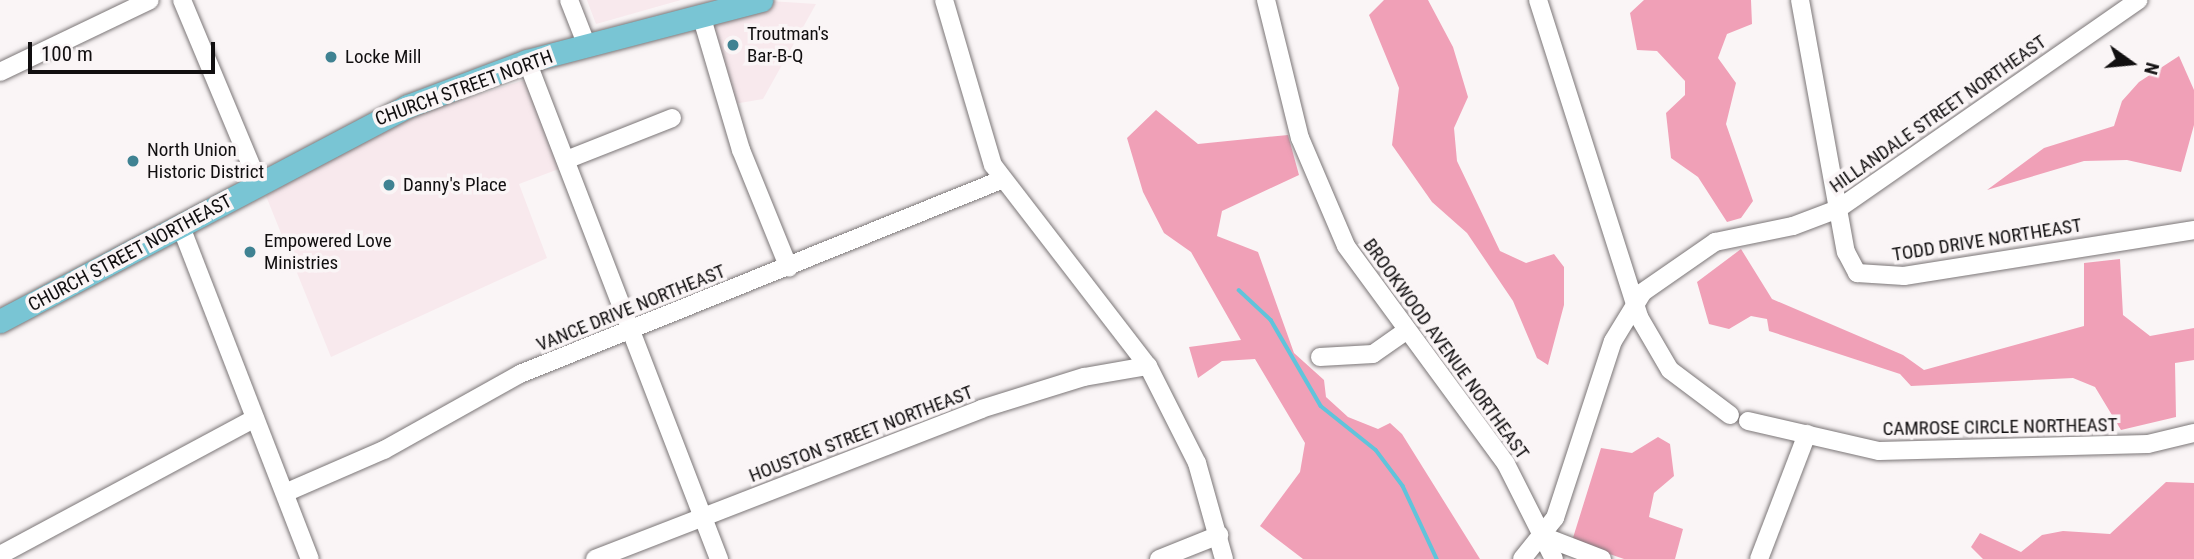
<!DOCTYPE html>
<style>
body{margin:0}
#map{position:relative;width:2194px;height:559px;overflow:hidden;background:#faf5f6;font-family:"Roboto Condensed",sans-serif}
div>[style]{position:absolute}
[style*='--x']{left:calc(var(--x)*1px);top:calc(var(--y)*1px);width:calc(var(--w)*1px);rotate:calc(var(--a)*1deg)}
.built>*{inset:0;background:#f8e9ed}
.forest>*{inset:0;background:#f0a0b7}
.stream>*{height:3.5px;margin:-1.75px;padding:0 1.75px;transform-origin:1.75px;border-radius:1.75px;background:#60c4db}
.roads{filter:drop-shadow(0 0 2px #7b7677) drop-shadow(0 0 2px #7b7677)}
.minor>*{height:18px;margin:-9px;padding:0 9px;transform-origin:9px;border-radius:9px;background:#fff}
.major>*{height:23px;margin:-11.5px;padding:0 11.5px;transform-origin:11.5px;border-radius:11.5px;background:#79c5d4}
.dots>*{width:19px;height:19px;translate:-50% -50%;box-sizing:border-box;border:4px solid #faf5f6;border-radius:50%}
span{translate:-50% -50%;white-space:nowrap;text-align:center;line-height:1.15;-webkit-text-stroke:7px #faf5f6;paint-order:stroke}
.poi-label{font-size:19px;color:#110f10}
.left{translate:0 -50%;text-align:left}
.street-label{font-size:19px;color:#110f10}
.north{position:absolute;left:2096px;top:28px;width:70px;height:70px;-webkit-text-stroke:5px #faf5f6;paint-order:stroke;rotate:105deg;font-size:19px;font-weight:700;line-height:28px;text-align:center;color:#110f10}
.north::after{content:'';display:block;margin:auto;width:24px;height:32px;background:#110f10;clip-path:polygon(50% 0,100% 100%,50% 72%,0 100%)}
.scale{position:absolute;left:28px;top:42px;width:187px;height:32px;box-sizing:border-box;border:4px solid #110f10;border-top:0;padding-left:9px;font-size:21px;line-height:24px;white-space:nowrap;color:#110f10;-webkit-text-stroke:5px #faf5f6;paint-order:stroke}
</style>
<div id="map">
<div class="built">
<i style="clip-path:polygon(587px 0,681px 0,596px 24px)"></i>
<i style="clip-path:polygon(754px 0,816px 4px,763px 99px,734px 104px,709px 22px)"></i>
<i style="clip-path:polygon(531px 78px,564px 167px,519px 184px,547px 258px,331px 357px,266px 196px,385px 124px)"></i>
</div>
<div class="forest">
<i style="clip-path:polygon(1384px 0,1428px 0,1453px 47px,1468px 97px,1454px 128px,1457px 161px,1500px 251px,1526px 263px,1554px 254px,1564px 267px,1564px 305px,1548px 365px,1537px 358px,1513px 301px,1467px 233px,1432px 202px,1392px 145px,1399px 88px,1369px 15px)"></i>
<i style="clip-path:polygon(1644px 0,1751px 0,1752px 24px,1727px 34px,1718px 58px,1736px 83px,1726px 124px,1753px 201px,1741px 218px,1727px 222px,1698px 177px,1671px 158px,1666px 113px,1685px 95px,1685px 81px,1657px 51px,1637px 50px,1630px 13px)"></i>
<i style="clip-path:polygon(2179px 56px,2194px 90px,2194px 125px,2181px 172px,2127px 160px,2084px 161px,1987px 190px,2044px 148px,2114px 126px,2122px 101px,2139px 82px)"></i>
<i style="clip-path:polygon(1156px 110px,1198px 144px,1288px 135px,1299px 175px,1222px 211px,1217px 236px,1258px 252px,1294px 353px,1324px 380px,1326px 397px,1348px 417px,1378px 429px,1390px 423px,1402px 434px,1480px 559px,1303px 559px,1260px 526px,1300px 472px,1305px 443px,1255px 359px,1222px 361px,1198px 378px,1189px 347px,1241px 340px,1191px 252px,1164px 233px,1143px 192px,1127px 138px)"></i>
<i style="clip-path:polygon(1741px 249px,1772px 299px,1903px 355px,1924px 370px,2084px 326px,2084px 263px,2120px 259px,2123px 315px,2150px 336px,2194px 328px,2194px 360px,2175px 363px,2176px 417px,2121px 430px,2095px 387px,2073px 378px,1911px 386px,1900px 374px,1769px 331px,1767px 319px,1751px 316px,1729px 329px,1709px 324px,1697px 282px)"></i>
<i style="clip-path:polygon(1658px 437px,1670px 444px,1674px 476px,1654px 493px,1649px 517px,1683px 529px,1675px 559px,1624px 559px,1572px 541px,1601px 448px,1632px 453px)"></i>
<i style="clip-path:polygon(2166px 482px,2194px 483px,2194px 559px,1983px 559px,1971px 547px,1980px 533px,2021px 552px,2042px 535px,2063px 531px,2110px 534px)"></i>
</div>
<div class="stream">
<i style="--x:1239;--y:290;--w:44;--a:43.2"></i>
<i style="--x:1271;--y:320;--w:99;--a:59.8"></i>
<i style="--x:1321;--y:406;--w:70;--a:38.7"></i>
<i style="--x:1376;--y:450;--w:45;--a:53.1"></i>
<i style="--x:1403;--y:486;--w:81;--a:65"></i>
</div>
<div class="roads">
<div class="minor">
<i style="--x:182;--y:0;--w:199;--a:67.3"></i>
<i style="--x:569;--y:0;--w:49;--a:68.6"></i>
<i style="--x:944;--y:0;--w:172;--a:73.5"></i>
<i style="--x:993;--y:165;--w:254;--a:52.4"></i>
<i style="--x:1148;--y:366;--w:109;--a:63.2"></i>
<i style="--x:1197;--y:463;--w:100;--a:74.3"></i>
<i style="--x:1266;--y:0;--w:142;--a:76.2"></i>
<i style="--x:1300;--y:138;--w:117;--a:66.9"></i>
<i style="--x:1346;--y:246;--w:270;--a:53.7"></i>
<i style="--x:1506;--y:464;--w:106;--a:63.2"></i>
<i style="--x:1538;--y:0;--w:333;--a:72.3"></i>
<i style="--x:1639;--y:317;--w:61;--a:59.7"></i>
<i style="--x:1670;--y:370;--w:75;--a:36.9"></i>
<i style="--x:1800;--y:0;--w:256;--a:79.7"></i>
<i style="--x:1846;--y:252;--w:24;--a:62"></i>
<i style="--x:1857;--y:273;--w:47;--a:3.7"></i>
<i style="--x:1904;--y:276;--w:294;--a:-9"></i>
<i style="--x:701;--y:15;--w:141;--a:73.5"></i>
<i style="--x:741;--y:150;--w:127;--a:67.9"></i>
<i style="--x:527;--y:61;--w:534;--a:68.92"></i>
<i style="--x:0;--y:72;--w:166;--a:-25.6"></i>
<i style="--x:566;--y:160;--w:114;--a:-21.6"></i>
<i style="--x:181;--y:227;--w:356;--a:68.8"></i>
<i style="--x:1320;--y:357;--w:53;--a:-3.2"></i>
<i style="--x:1373;--y:354;--w:39;--a:-35"></i>
<i style="--x:1748;--y:421;--w:134;--a:12.9"></i>
<i style="--x:1879;--y:451;--w:269;--a:-1.5"></i>
<i style="--x:2148;--y:444;--w:47;--a:-13.4"></i>
<i style="--x:285;--y:493;--w:108;--a:-23.5"></i>
<i style="--x:384;--y:450;--w:156;--a:-29.2"></i>
<i style="--x:520;--y:374;--w:519;--a:-21.97"></i>
<i style="--x:1545;--y:537;--w:61;--a:21.1"></i>
<i style="--x:0;--y:555;--w:289;--a:-28.2"></i>
<i style="--x:595;--y:559;--w:414;--a:-21.2"></i>
<i style="--x:981;--y:409;--w:108;--a:-17.3"></i>
<i style="--x:1084;--y:377;--w:65;--a:-9.8"></i>
<i style="--x:1159;--y:559;--w:65;--a:-21.8"></i>
<i style="--x:1522;--y:559;--w:53;--a:-51.2"></i>
<i style="--x:1555;--y:518;--w:186;--a:-71.9"></i>
<i style="--x:1613;--y:341;--w:57;--a:-58.5"></i>
<i style="--x:1643;--y:292;--w:88;--a:-34.8"></i>
<i style="--x:1715;--y:242;--w:80;--a:-11.6"></i>
<i style="--x:1793;--y:226;--w:48;--a:-20.7"></i>
<i style="--x:1838;--y:209;--w:366;--a:-34.8"></i>
<i style="--x:1759;--y:559;--w:134;--a:-69"></i>
</div>
<div class="major">
<i style="--x:0;--y:321;--w:461;--a:-27.8"></i>
<i style="--x:408;--y:106;--w:127;--a:-20.7"></i>
<i style="--x:527;--y:61;--w:242;--a:-14.6"></i>
</div>
</div>
<div class="dots">
<i style="left:733px;top:45px;background:#3f8292"></i>
<i style="left:331px;top:57px;background:#3f8292"></i>
<i style="left:133px;top:161px;background:#3f8292"></i>
<i style="left:389px;top:185px;background:#3f8292"></i>
<i style="left:250px;top:252px;background:#3f8292"></i>
</div>
<div class="poi-label">
<span class="left" style="left:747px;top:45px">Troutman's<br>Bar-B-Q</span>
<span class="left" style="left:345px;top:57px">Locke Mill</span>
<span class="left" style="left:147px;top:161px">North Union<br>Historic District</span>
<span class="left" style="left:403px;top:185px">Danny's Place</span>
<span class="left" style="left:264px;top:252px">Empowered Love<br>Ministries</span>
</div>
<div class="street-label">
<span style="left:464px;top:88px;rotate:-20deg">CHURCH STREET NORTH</span>
<span style="left:1938px;top:114px;rotate:-35deg">HILLANDALE STREET NORTHEAST</span>
<span style="left:1987px;top:240px;rotate:-9deg">TODD DRIVE NORTHEAST</span>
<span style="left:130px;top:253px;rotate:-28deg">CHURCH STREET NORTHEAST</span>
<span style="left:631px;top:308px;rotate:-22deg">VANCE DRIVE NORTHEAST</span>
<span style="left:1446px;top:349px;rotate:54deg">BROOKWOOD AVENUE NORTHEAST</span>
<span style="left:2000px;top:427px;rotate:-1deg">CAMROSE CIRCLE NORTHEAST</span>
<span style="left:861px;top:434px;rotate:-21deg">HOUSTON STREET NORTHEAST</span>
</div>
<div class="north">N</div>
<div class="scale">100 m</div>
</div>
